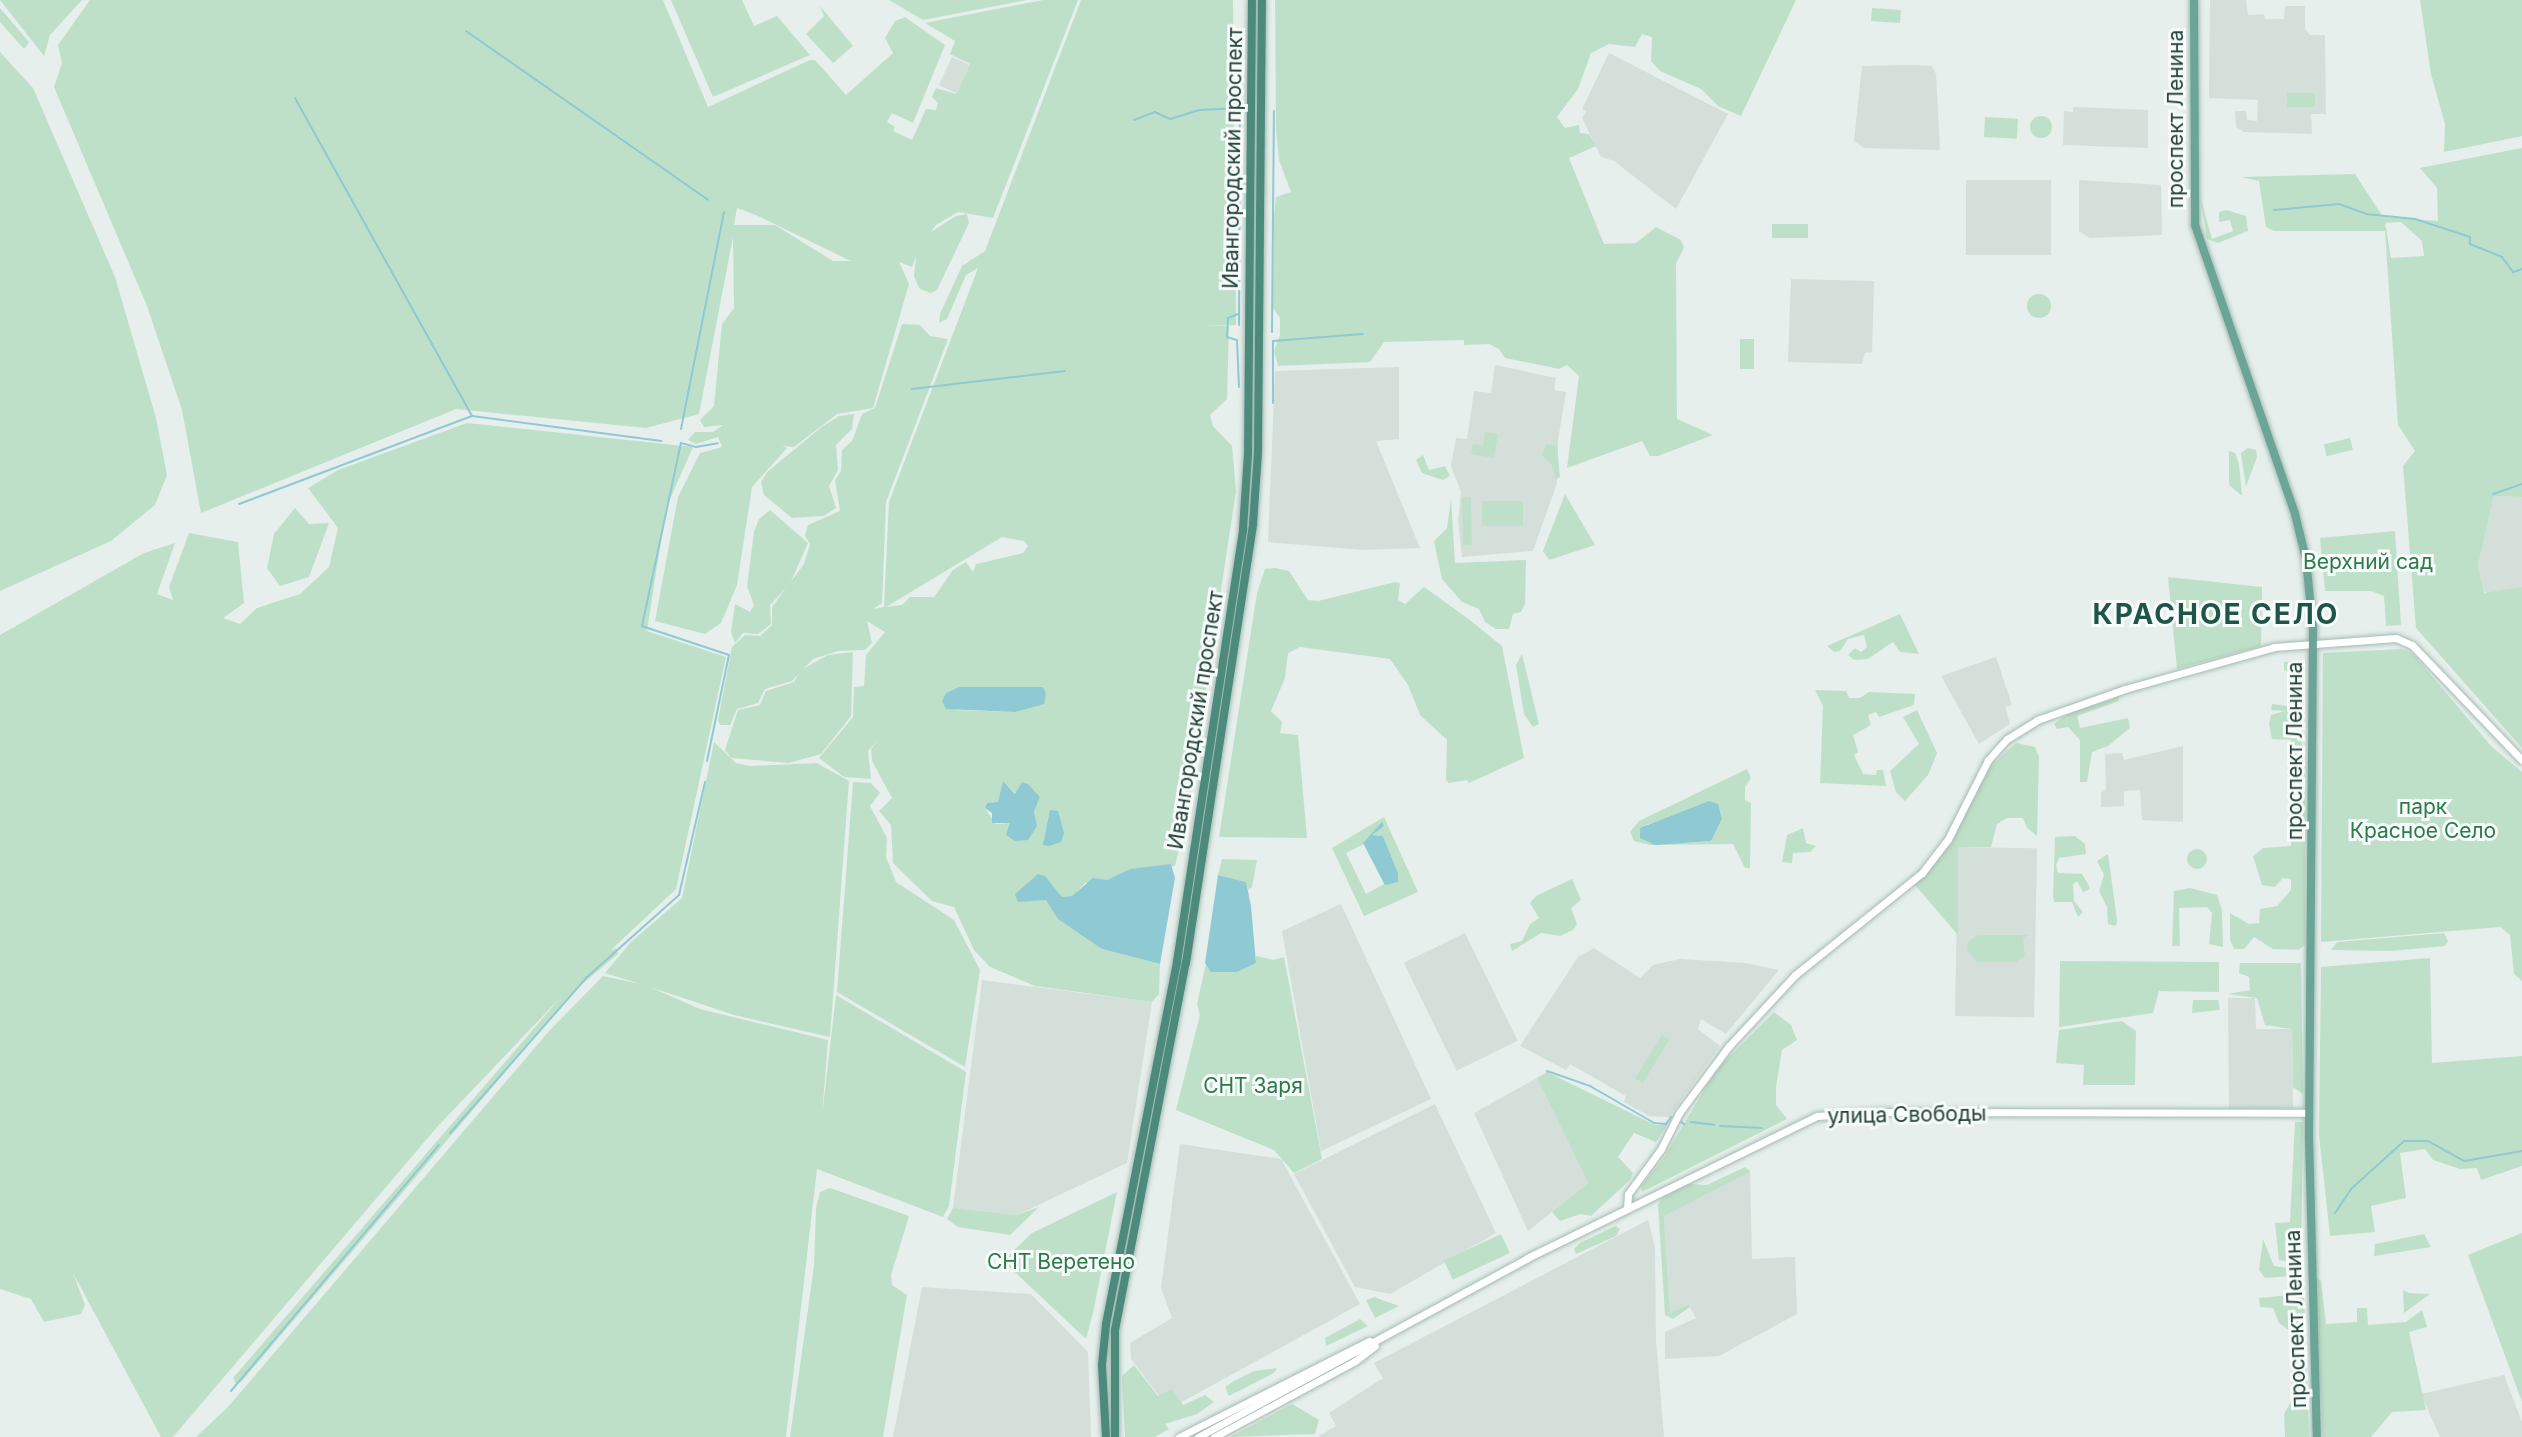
<!DOCTYPE html>
<meta charset="utf-8">
<style>
body{margin:0}
#map{position:relative;width:2522px;height:1437px;overflow:hidden;background:#e6efeb;font-family:Inter,sans-serif}
div>[style]{position:absolute}
[style*='--x']{left:calc(var(--x)*1px);top:calc(var(--y)*1px);width:calc(var(--w)*1px);rotate:calc(var(--a)*1deg)}
.built>*{inset:0;background:#d4dfda;transform-origin:0 0}
.green>*{inset:0;background:#bfe0c8;transform-origin:0 0}
.round{border-radius:50%}
.water>*{inset:0;background:#8ec9d4}
.stream>*{height:2px;margin:-1px;padding:0 1px;transform-origin:1px;border-radius:1px;background:#8ec9d4}
.roads{filter:drop-shadow(0 0 2px #a4bbb3) drop-shadow(0 0 2px #a4bbb3)}
.secondary>*{height:7px;margin:-3.5px;padding:0 3.5px;transform-origin:3.5px;border-radius:3.5px;background:#fff}
.primary>*{height:8px;margin:-4px;padding:0 4px;transform-origin:4px;border-radius:4px;background:#6aa596}
.trunk>*{height:8px;margin:-4px;padding:0 4px;transform-origin:4px;border-radius:4px;background:#4c8a7c}
span{translate:-50% -50%;white-space:nowrap;text-align:center;line-height:1.15;-webkit-text-stroke:6px #f7fbf9;paint-order:stroke}
.street-label{font-size:21px;color:#24423a}
.park-label{font-size:21px;color:#2d7a4b}
.district-label{font-size:28px;color:#1f5548;font-weight:700;letter-spacing:2px}
</style>
<div id="map">
<div class="built">
<i style="clip-path:polygon(2210px 0,2246px 0,2248px 15px,2264px 14px,2265px 19px,2284px 19px,2285px 6px,2305px 6px,2305px 29px,2310px 35px,2325px 35px,2326px 114px,2311px 114px,2312px 134px,2244px 132px,2236px 127px,2235px 111px,2246px 111px,2247px 120px,2257px 121px,2258px 100px,2209px 98px)"></i>
<i style="clip-path:polygon(1609px 53px,1728px 114px,1676px 209px,1614px 161px,1601px 157px,1582px 118px,1586px 111px,1582px 109px)"></i>
<i style="left:952px;top:57px;width:19px;height:31px;rotate:25deg"></i>
<i style="clip-path:polygon(1915px 65px,1932px 66px,1936px 74px,1940px 150px,1864px 148px,1854px 141px,1862px 66px)"></i>
<i style="clip-path:polygon(2073px 107px,2148px 110px,2148px 148px,2063px 145px,2064px 111px,2073px 112px)"></i>
<i style="left:1966px;top:180px;width:85px;height:75px"></i>
<i style="clip-path:polygon(2079px 180px,2161px 185px,2162px 235px,2090px 238px,2079px 231px)"></i>
<i style="clip-path:polygon(1791px 279px,1874px 281px,1872px 352px,1865px 353px,1862px 364px,1788px 362px)"></i>
<i style="clip-path:polygon(1495px 365px,1556px 378px,1554px 390px,1566px 392px,1558px 440px,1557px 483px,1533px 551px,1462px 557px,1458px 522px,1461px 492px,1451px 466px,1456px 438px,1467px 439px,1474px 391px,1491px 393px)"></i>
<i style="clip-path:polygon(1399px 367px,1399px 439px,1376px 441px,1420px 548px,1363px 550px,1268px 542px,1275px 371px)"></i>
<i style="clip-path:polygon(2494px 496px,2522px 497px,2522px 587px,2488px 594px,2480px 588px,2478px 566px)"></i>
<i style="clip-path:polygon(1996px 657px,2012px 705px,2005px 707px,2010px 724px,1979px 744px,1941px 676px)"></i>
<i style="clip-path:polygon(2183px 746px,2183px 822px,2142px 820px,2140px 790px,2124px 791px,2124px 806px,2101px 807px,2101px 793px,2106px 789px,2105px 754px,2122px 753px,2124px 760px)"></i>
<i style="left:1958px;top:847px;width:79px;height:169px;rotate:1deg"></i>
<i style="clip-path:polygon(1341px 904px,1431px 1099px,1321px 1151px,1282px 931px)"></i>
<i style="left:1465px;top:933px;width:120px;height:68px;rotate:64deg"></i>
<i style="clip-path:polygon(1594px 948px,1640px 978px,1653px 965px,1680px 959px,1745px 963px,1779px 970px,1726px 1034px,1701px 1019px,1698px 1029px,1720px 1046px,1669px 1117px,1649px 1116px,1624px 1102px,1626px 1096px,1570px 1064px,1566px 1070px,1520px 1046px,1578px 957px)"></i>
<i style="clip-path:polygon(982px 980px,1152px 1002px,1127px 1163px,1017px 1215px,953px 1208px)"></i>
<i style="clip-path:polygon(2228px 998px,2255px 998px,2256px 1029px,2292px 1029px,2293px 1108px,2229px 1109px)"></i>
<i style="clip-path:polygon(1537px 1078px,1588px 1183px,1528px 1231px,1474px 1113px)"></i>
<i style="clip-path:polygon(1435px 1104px,1496px 1233px,1390px 1294px,1355px 1287px,1294px 1174px)"></i>
<i style="clip-path:polygon(1180px 1144px,1281px 1159px,1360px 1304px,1169px 1409px,1131px 1359px,1130px 1343px,1172px 1318px,1161px 1288px)"></i>
<i style="clip-path:polygon(1750px 1169px,1752px 1259px,1795px 1257px,1797px 1314px,1719px 1356px,1665px 1359px,1665px 1332px,1696px 1318px,1688px 1304px,1670px 1314px,1664px 1216px)"></i>
<i style="clip-path:polygon(1648px 1220px,1655px 1247px,1656px 1340px,1664px 1437px,1318px 1437px,1336px 1426px,1329px 1413px,1383px 1378px,1374px 1363px)"></i>
<i style="clip-path:polygon(922px 1287px,1031px 1294px,1088px 1352px,1091px 1437px,893px 1437px)"></i>
<i style="clip-path:polygon(2504px 1375px,2522px 1422px,2522px 1437px,2440px 1437px,2421px 1394px)"></i>
</div>
<div class="green">
<i style="clip-path:polygon(0 0,82px 0,50px 35px,44px 56px)"></i>
<i style="clip-path:polygon(evenodd,90px 0,663px 0,708px 107px,810px 60px,815px 60px,846px 95px,893px 53px,885px 38px,895px 21px,905px 17px,945px 45px,913px 123px,892px 113px,887px 122px,895px 127px,893px 131px,912px 140px,926px 109px,936px 110px,938px 103px,932px 97px,936px 88px,956px 94px,970px 64px,950px 54px,955px 41px,925px 23px,1043px 0,1078px 0,993px 218px,958px 212px,936px 225px,931px 232px,956px 216px,967px 214px,969px 223px,937px 290px,931px 293px,920px 289px,914px 277px,916px 256px,912px 267px,899px 262px,909px 284px,873px 408px,837px 414px,794px 447px,782px 446px,787px 448px,752px 487px,737px 585px,721px 623px,705px 634px,655px 621px,678px 497px,700px 453px,722px 447px,718px 437px,696px 444px,688px 440px,695px 432px,713px 432px,723px 425px,704px 427px,700px 420px,714px 406px,722px 324px,734px 308px,733px 237px,699px 414px,646px 428px,456px 409px,201px 513px,182px 410px,147px 306px,54px 87px,62px 63px,58px 45px,90px 0,737px 208px,756px 215px,851px 261px,833px 261px,775px 225px,734px 225px,737px 208px)"></i>
<i style="clip-path:polygon(671px 0,742px 0,754px 26px,777px 16px,810px 55px,713px 97px)"></i>
<i style="clip-path:polygon(889px 0,1027px 0,923px 20px)"></i>
<i style="clip-path:polygon(evenodd,1081px 0,1233px 0,1236px 325px,1205px 326px,1229px 326px,1227px 399px,1210px 415px,1213px 426px,1232px 446px,1236px 491px,1187px 815px,1175px 866px,1130px 869px,1107px 880px,1085px 883px,1073px 896px,1062px 897px,1045px 876px,1034px 900px,1046px 900px,1102px 949px,1160px 964px,1159px 994px,1152px 1002px,1035px 986px,990px 967px,974px 950px,954px 907px,932px 901px,893px 863px,891px 825px,879px 811px,892px 798px,872px 761px,871px 749px,879px 739px,868px 751px,871px 779px,844px 777px,819px 758px,853px 717px,854px 687px,864px 686px,866px 655px,885px 632px,867px 621px,872px 643px,865px 650px,838px 651px,813px 659px,792px 681px,765px 689px,758px 703px,737px 709px,730px 725px,720px 725px,718px 720px,732px 647px,745px 635px,760px 636px,772px 625px,772px 607px,804px 564px,810px 544px,805px 536px,808px 525px,840px 511px,835px 480px,841px 471px,842px 450px,852px 441px,862px 414px,875px 408px,902px 324px,920px 325px,930px 336px,948px 339px,886px 502px,882px 603px,873px 609px,884px 607px,889px 502px,978px 268px,966px 275px,947px 319px,939px 323px,940px 314px,962px 266px,985px 251px,1081px 0,1002px 537px,1024px 541px,1028px 546px,1023px 553px,976px 564px,973px 572px,966px 562px,953px 570px,934px 597px,910px 597px,902px 605px,886px 607px,1002px 537px,1081px 0,1043px 687px,1034px 705px,1015px 712px,955px 710px,1020px 688px,1043px 687px,1081px 0,1003px 781px,1016px 794px,1022px 782px,1040px 797px,1034px 812px,1011px 823px,996px 824px,985px 808px,987px 803px,998px 803px,1003px 781px)"></i>
<i style="clip-path:polygon(1275px 0,1796px 0,1741px 116px,1718px 106px,1701px 89px,1660px 71px,1651px 61px,1652px 37px,1642px 34px,1635px 47px,1609px 44px,1591px 53px,1578px 89px,1557px 117px,1565px 128px,1579px 125px,1580px 133px,1589px 134px,1596px 146px,1569px 158px,1604px 244px,1636px 243px,1656px 227px,1681px 240px,1684px 248px,1676px 263px,1677px 419px,1713px 435px,1658px 456px,1650px 456px,1642px 441px,1567px 468px,1579px 376px,1567px 365px,1559px 369px,1505px 358px,1499px 349px,1489px 344px,1464px 345px,1464px 340px,1384px 342px,1370px 362px,1278px 366px,1274px 351px,1280px 335px,1280px 318px,1273px 308px,1274px 216px,1276px 197px,1291px 192px,1279px 160px,1276px 130px)"></i>
<i style="clip-path:polygon(2420px 0,2522px 0,2522px 136px,2444px 152px,2445px 124px,2431px 74px)"></i>
<i style="clip-path:polygon(820px 6px,853px 46px,833px 63px,806px 34px,824px 16px)"></i>
<i style="clip-path:polygon(0 8px,29px 42px,24px 49px,0 22px)"></i>
<i style="left:1872px;top:8px;width:29px;height:13px;rotate:4deg"></i>
<i style="clip-path:polygon(0 52px,33px 88px,115px 277px,156px 418px,167px 475px,155px 505px,111px 541px,0 591px)"></i>
<i style="left:2287px;top:93px;width:28px;height:14px"></i>
<i class="round" style="left:2030px;top:116px;width:22px;height:22px"></i>
<i style="left:1985px;top:117px;width:33px;height:20px;rotate:3deg"></i>
<i style="clip-path:polygon(evenodd,2522px 148px,2522px 497px,2494px 496px,2478px 566px,2484px 593px,2522px 587px,2522px 748px,2416px 628px,2403px 466px,2415px 451px,2398px 425px,2385px 231px,2274px 231px,2266px 227px,2259px 181px,2241px 177px,2355px 174px,2383px 217px,2438px 221px,2437px 188px,2420px 168px,2522px 148px,2401px 222px,2422px 241px,2424px 256px,2391px 258px,2385px 223px,2401px 222px)"></i>
<i style="clip-path:polygon(2200px 196px,2212px 239px,2233px 231px,2230px 220px,2219px 222px,2219px 212px,2226px 210px,2246px 216px,2248px 231px,2218px 243px,2207px 239px)"></i>
<i style="left:1772px;top:224px;width:36px;height:14px"></i>
<i class="round" style="left:2027px;top:294px;width:24px;height:24px"></i>
<i style="left:1740px;top:339px;width:14px;height:30px"></i>
<i style="clip-path:polygon(854px 414px,852px 429px,836px 445px,838px 470px,829px 486px,836px 508px,824px 516px,792px 518px,764px 495px,761px 482px,767px 472px,823px 426px,839px 416px)"></i>
<i style="clip-path:polygon(467px 423px,693px 447px,666px 508px,647px 631px,726px 657px,676px 889px,611px 950px,616px 948px,618px 954px,576px 989px,241px 1382px,236px 1384px,233px 1378px,561px 997px,438px 1126px,173px 1437px,161px 1437px,73px 1273px,85px 1305px,81px 1314px,44px 1322px,31px 1299px,0 1289px,0 635px,144px 553px,175px 543px,157px 594px,173px 600px,169px 587px,189px 533px,238px 542px,244px 603px,223px 618px,240px 624px,257px 608px,300px 594px,329px 567px,338px 528px,308px 488px,338px 470px)"></i>
<i style="clip-path:polygon(1485px 432px,1498px 434px,1494px 458px,1471px 454px,1473px 444px,1483px 445px)"></i>
<i style="left:2350px;top:438px;width:12px;height:27px;rotate:76deg"></i>
<i style="clip-path:polygon(1546px 444px,1557px 446px,1560px 477px,1556px 479px,1551px 464px,1542px 455px)"></i>
<i style="clip-path:polygon(2248px 448px,2256px 450px,2257px 457px,2246px 487px,2241px 453px)"></i>
<i style="clip-path:polygon(2229px 451px,2235px 453px,2239px 464px,2242px 496px,2229px 485px)"></i>
<i style="clip-path:polygon(1423px 455px,1429px 470px,1445px 466px,1450px 476px,1443px 480px,1422px 473px,1416px 460px)"></i>
<i style="clip-path:polygon(1565px 494px,1595px 545px,1549px 560px,1543px 551px)"></i>
<i style="left:1471px;top:497px;width:48px;height:9px;rotate:89deg"></i>
<i style="clip-path:polygon(1451px 498px,1455px 563px,1526px 560px,1525px 604px,1521px 612px,1513px 614px,1509px 629px,1496px 629px,1485px 622px,1479px 609px,1462px 602px,1442px 579px,1434px 541px,1447px 528px)"></i>
<i style="left:1523px;top:501px;width:25px;height:41px;rotate:90deg"></i>
<i style="clip-path:polygon(295px 508px,309px 524px,329px 523px,309px 577px,280px 586px,267px 568px,274px 534px)"></i>
<i style="clip-path:polygon(770px 510px,808px 543px,790px 584px,770px 605px,771px 624px,758px 634px,743px 633px,735px 643px,731px 632px,735px 604px,750px 612px,754px 605px,747px 586px,754px 532px,759px 519px)"></i>
<i style="clip-path:polygon(2395px 531px,2401px 625px,2386px 626px,2384px 596px,2371px 591px,2325px 591px,2320px 538px)"></i>
<i style="clip-path:polygon(1275px 568px,1289px 571px,1308px 600px,1318px 601px,1395px 582px,1400px 583px,1398px 600px,1405px 604px,1424px 587px,1471px 621px,1502px 646px,1524px 758px,1469px 783px,1467px 780px,1449px 783px,1446px 780px,1447px 740px,1420px 715px,1408px 685px,1390px 659px,1300px 647px,1288px 653px,1285px 678px,1271px 711px,1282px 722px,1280px 733px,1298px 735px,1307px 838px,1219px 837px,1257px 593px,1265px 569px)"></i>
<i style="clip-path:polygon(2168px 577px,2262px 587px,2261px 646px,2177px 669px)"></i>
<i style="clip-path:polygon(1900px 614px,1919px 654px,1900px 652px,1893px 642px,1868px 659px,1854px 660px,1848px 655px,1855px 648px,1861px 652px,1867px 647px,1864px 635px,1848px 639px,1840px 651px,1834px 652px,1827px 646px)"></i>
<i style="clip-path:polygon(2402px 649px,2413px 654px,2492px 747px,2522px 772px,2522px 981px,2514px 974px,2510px 935px,2500px 927px,2321px 942px,2323px 653px)"></i>
<i style="clip-path:polygon(853px 652px,851px 716px,821px 754px,789px 763px,731px 758px,725px 750px,738px 710px,760px 705px,766px 691px,794px 682px,801px 670px,828px 655px)"></i>
<i style="clip-path:polygon(1522px 654px,1539px 724px,1533px 727px,1524px 714px,1516px 665px)"></i>
<i style="clip-path:polygon(2297px 660px,2304px 673px,2296px 720px,2305px 757px,2305px 945px,2298px 950px,2273px 949px,2254px 937px,2244px 949px,2234px 949px,2230px 940px,2230px 913px,2249px 924px,2259px 923px,2260px 909px,2277px 906px,2291px 890px,2291px 879px,2283px 878px,2275px 887px,2262px 885px,2253px 856px,2263px 848px,2291px 846px,2291px 740px,2272px 739px,2269px 724px,2271px 715px,2285px 711px,2271px 710px,2272px 704px,2288px 706px,2289px 672px,2284px 670px,2284px 662px)"></i>
<i style="clip-path:polygon(1815px 690px,1846px 691px,1849px 698px,1860px 698px,1869px 692px,1915px 694px,1914px 705px,1879px 717px,1876px 712px,1868px 715px,1871px 725px,1853px 735px,1858px 752px,1854px 755px,1863px 774px,1876px 775px,1877px 770px,1883px 770px,1886px 786px,1820px 783px,1823px 706px)"></i>
<i style="clip-path:polygon(2118px 697px,2119px 701px,2077px 716px,2080px 728px,2128px 718px,2130px 728px,2108px 746px,2092px 752px,2087px 782px,2080px 782px,2080px 740px,2068px 727px,2057px 729px,2054px 724px,2068px 714px)"></i>
<i style="clip-path:polygon(1917px 710px,1937px 753px,1928px 775px,1905px 801px,1896px 792px,1890px 771px,1919px 744px,1903px 717px)"></i>
<i style="clip-path:polygon(714px 742px,736px 763px,750px 766px,817px 763px,849px 781px,830px 1037px,734px 1015px,650px 987px,700px 1009px,828px 1040px,822px 1116px,836px 995px,966px 1072px,949px 1206px,943px 1217px,817px 1169px,786px 1437px,196px 1437px,228px 1407px,550px 1030px,603px 976px,640px 984px,605px 973px,631px 942px,682px 898px)"></i>
<i style="clip-path:polygon(2016px 743px,2035px 747px,2039px 757px,2037px 836px,2027px 828px,2023px 818px,2007px 818px,1997px 824px,1991px 847px,1958px 847px,1958px 935px,1915px 885px,1952px 843px,1986px 770px)"></i>
<i style="clip-path:polygon(evenodd,1747px 769px,1751px 778px,1745px 787px,1745px 800px,1751px 803px,1750px 868px,1745px 868px,1733px 844px,1650px 845px,1634px 841px,1630px 832px,1639px 821px,1747px 769px,1685px 812px,1722px 819px,1711px 841px,1688px 843px,1646px 825px,1685px 812px)"></i>
<i style="clip-path:polygon(853px 782px,871px 783px,880px 793px,870px 806px,887px 838px,886px 857px,896px 882px,954px 920px,980px 970px,965px 1067px,837px 992px)"></i>
<i style="clip-path:polygon(evenodd,1384px 817px,1418px 892px,1364px 916px,1332px 848px,1384px 817px,1382px 823px,1372px 835px,1383px 836px,1398px 873px,1367px 839px,1382px 823px,1384px 817px,1364px 844px,1384px 884px,1366px 894px,1346px 853px,1364px 844px)"></i>
<i style="clip-path:polygon(1803px 828px,1806px 843px,1816px 846px,1810px 852px,1793px 853px,1792px 863px,1782px 862px,1787px 835px)"></i>
<i style="clip-path:polygon(2075px 836px,2085px 844px,2086px 854px,2059px 858px,2056px 865px,2058px 873px,2082px 874px,2088px 884px,2090px 889px,2083px 892px,2077px 881px,2073px 884px,2074px 901px,2083px 912px,2078px 917px,2072px 902px,2054px 902px,2053px 896px,2055px 837px)"></i>
<i class="round" style="left:2187px;top:849px;width:20px;height:20px"></i>
<i style="clip-path:polygon(2108px 854px,2117px 920px,2116px 926px,2108px 924px,2107px 907px,2099px 891px,2104px 875px,2097px 861px)"></i>
<i style="clip-path:polygon(1222px 859px,1257px 860px,1252px 887px,1248px 890px,1246px 882px,1218px 875px)"></i>
<i style="clip-path:polygon(1572px 879px,1581px 900px,1571px 908px,1577px 924px,1573px 930px,1560px 936px,1541px 933px,1512px 951px,1510px 944px,1522px 941px,1530px 924px,1539px 918px,1530px 903px,1536px 896px)"></i>
<i style="clip-path:polygon(2190px 888px,2217px 895px,2222px 910px,2223px 947px,2209px 944px,2212px 913px,2207px 907px,2179px 908px,2180px 946px,2172px 946px,2174px 891px)"></i>
<i style="clip-path:polygon(2444px 933px,2448px 941px,2445px 946px,2391px 951px,2331px 950px,2337px 942px)"></i>
<i style="clip-path:polygon(2027px 935px,2023px 939px,2025px 955px,2016px 962px,1978px 962px,1967px 951px,1968px 942px,1978px 935px)"></i>
<i style="clip-path:polygon(1256px 956px,1273px 960px,1284px 957px,1322px 1159px,1294px 1173px,1274px 1150px,1176px 1110px,1200px 1015px,1197px 1004px,1206px 963px,1212px 972px,1256px 963px)"></i>
<i style="clip-path:polygon(2430px 958px,2432px 1063px,2522px 1056px,2522px 1166px,2481px 1180px,2477px 1168px,2460px 1169px,2433px 1160px,2425px 1149px,2400px 1153px,2406px 1198px,2371px 1206px,2375px 1232px,2330px 1236px,2319px 1135px,2321px 967px)"></i>
<i style="clip-path:polygon(2060px 961px,2219px 962px,2219px 992px,2159px 991px,2153px 1013px,2059px 1027px)"></i>
<i style="clip-path:polygon(2240px 963px,2301px 963px,2303px 1094px,2293px 1087px,2292px 1029px,2265px 1025px,2257px 998px,2228px 994px,2250px 990px,2249px 977px,2239px 973px)"></i>
<i style="clip-path:polygon(2193px 1000px,2218px 1000px,2220px 1010px,2192px 1013px)"></i>
<i style="clip-path:polygon(1774px 1012px,1791px 1025px,1797px 1040px,1782px 1050px,1776px 1087px,1776px 1105px,1787px 1119px,1642px 1192px,1641px 1186px,1663px 1159px,1716px 1070px)"></i>
<i style="clip-path:polygon(2122px 1021px,2136px 1031px,2135px 1085px,2083px 1085px,2084px 1065px,2056px 1063px,2059px 1030px)"></i>
<i style="left:1662px;top:1035px;width:9px;height:51px;rotate:32deg"></i>
<i style="clip-path:polygon(1547px 1072px,1655px 1125px,1667px 1125px,1656px 1142px,1634px 1133px,1618px 1157px,1633px 1173px,1630px 1180px,1591px 1216px,1581px 1214px,1560px 1221px,1552px 1212px,1588px 1183px,1537px 1078px)"></i>
<i style="clip-path:polygon(2295px 1122px,2303px 1122px,2301px 1264px,2279px 1260px,2275px 1223px,2290px 1222px)"></i>
<i style="clip-path:polygon(1745px 1167px,1750px 1172px,1664px 1216px,1670px 1313px,1689px 1304px,1690px 1307px,1673px 1319px,1665px 1315px,1658px 1205px,1663px 1197px,1689px 1184px,1707px 1185px)"></i>
<i style="clip-path:polygon(830px 1188px,909px 1216px,891px 1275px,892px 1285px,907px 1295px,883px 1437px,790px 1437px,814px 1266px,816px 1208px,820px 1192px)"></i>
<i style="clip-path:polygon(1117px 1192px,1093px 1313px,1086px 1339px,1003px 1261px,1032px 1233px)"></i>
<i style="clip-path:polygon(1039px 1207px,1010px 1235px,958px 1227px,947px 1219px,953px 1208px,1017px 1215px)"></i>
<i style="clip-path:polygon(1615px 1226px,1620px 1229px,1616px 1236px,1576px 1254px,1574px 1249px,1580px 1243px)"></i>
<i style="clip-path:polygon(2522px 1233px,2522px 1402px,2468px 1255px)"></i>
<i style="left:1501px;top:1234px;width:21px;height:63px;rotate:65deg"></i>
<i style="clip-path:polygon(2424px 1234px,2431px 1247px,2374px 1256px,2375px 1244px)"></i>
<i style="clip-path:polygon(2263px 1239px,2274px 1266px,2303px 1270px,2309px 1437px,2285px 1437px,2284px 1414px,2292px 1400px,2291px 1332px,2279px 1323px,2273px 1308px,2260px 1307px,2259px 1298px,2290px 1295px,2291px 1276px,2265px 1278px,2259px 1270px)"></i>
<i style="clip-path:polygon(2314px 1276px,2321px 1281px,2326px 1324px,2357px 1322px,2357px 1308px,2367px 1308px,2368px 1325px,2406px 1322px,2422px 1310px,2427px 1327px,2409px 1332px,2426px 1410px,2392px 1412px,2371px 1437px,2323px 1437px)"></i>
<i style="clip-path:polygon(2403px 1290px,2409px 1293px,2430px 1294px,2404px 1313px)"></i>
<i style="clip-path:polygon(1375px 1297px,1382px 1300px,1399px 1306px,1375px 1318px,1366px 1300px)"></i>
<i style="clip-path:polygon(1360px 1319px,1368px 1326px,1326px 1346px,1325px 1338px)"></i>
<i style="clip-path:polygon(1134px 1365px,1158px 1396px,1172px 1389px,1183px 1405px,1205px 1395px,1214px 1402px,1197px 1414px,1165px 1424px,1169px 1429px,1155px 1437px,1125px 1437px,1122px 1376px)"></i>
<i style="clip-path:polygon(1277px 1368px,1274px 1373px,1229px 1396px,1225px 1387px,1234px 1381px,1254px 1371px)"></i>
<i style="clip-path:polygon(1292px 1404px,1319px 1420px,1315px 1434px,1230px 1437px)"></i>
</div>
<div class="water">
<i style="clip-path:polygon(959px 687px,1043px 687px,1046px 694px,1044px 704px,1015px 712px,946px 709px,942px 701px,946px 693px)"></i>
<i style="clip-path:polygon(1003px 781px,1015px 794px,1022px 782px,1028px 784px,1040px 797px,1034px 812px,1037px 826px,1028px 840px,1015px 841px,1006px 835px,1010px 823px,992px 823px,992px 813px,985px 808px,987px 803px,998px 802px)"></i>
<i style="clip-path:polygon(1709px 801px,1718px 804px,1722px 819px,1711px 841px,1655px 845px,1640px 838px,1640px 828px)"></i>
<i style="clip-path:polygon(1050px 810px,1058px 811px,1064px 833px,1061px 842px,1049px 846px,1043px 845px)"></i>
<i style="clip-path:polygon(1382px 822px,1384px 826px,1372px 835px,1383px 836px,1398px 873px,1398px 882px,1385px 885px,1363px 843px)"></i>
<i style="clip-path:polygon(1171px 864px,1175px 878px,1160px 964px,1102px 949px,1058px 919px,1046px 900px,1018px 902px,1015px 894px,1038px 874px,1045px 876px,1062px 897px,1072px 896px,1093px 878px,1107px 880px,1130px 869px)"></i>
<i style="clip-path:polygon(1218px 875px,1246px 882px,1251px 906px,1256px 963px,1237px 972px,1211px 972px,1205px 963px)"></i>
</div>
<div class="stream">
<i style="--x:466;--y:31;--w:295;--a:34.9"></i>
<i style="--x:295;--y:98;--w:364;--a:60.9"></i>
<i style="--x:1134;--y:120;--w:22;--a:-21"></i>
<i style="--x:1155;--y:112;--w:17;--a:25"></i>
<i style="--x:1170;--y:119;--w:31;--a:-17"></i>
<i style="--x:1200;--y:110;--w:40;--a:-2.9"></i>
<i style="--x:2274;--y:210;--w:65;--a:-5.3"></i>
<i style="--x:2339;--y:204;--w:29;--a:20"></i>
<i style="--x:2366;--y:214;--w:49;--a:5.8"></i>
<i style="--x:2415;--y:219;--w:58;--a:18.1"></i>
<i style="--x:2470;--y:237;--w:7;--a:90"></i>
<i style="--x:2470;--y:244;--w:35;--a:22"></i>
<i style="--x:2502;--y:257;--w:19;--a:54"></i>
<i style="--x:2513;--y:272;--w:9;--a:-18"></i>
<i style="--x:1238;--y:314;--w:11;--a:158"></i>
<i style="--x:1228;--y:318;--w:19;--a:93"></i>
<i style="--x:1227;--y:337;--w:10;--a:17"></i>
<i style="--x:1237;--y:340;--w:47;--a:87.6"></i>
<i style="--x:1239;--y:325;--w:280;--a:-89.8"></i>
<i style="--x:1272;--y:332;--w:221;--a:-89.5"></i>
<i style="--x:912;--y:389;--w:154;--a:-6.7"></i>
<i style="--x:1273;--y:403;--w:62;--a:-90"></i>
<i style="--x:1273;--y:341;--w:90;--a:-4.4"></i>
<i style="--x:681;--y:429;--w:221;--a:-78.8"></i>
<i style="--x:2493;--y:494;--w:31;--a:-19"></i>
<i style="--x:239;--y:504;--w:249;--a:-20.7"></i>
<i style="--x:472;--y:416;--w:191;--a:7.5"></i>
<i style="--x:707;--y:761;--w:108;--a:-78.3"></i>
<i style="--x:729;--y:655;--w:92;--a:-161.6"></i>
<i style="--x:642;--y:626;--w:187;--a:-78"></i>
<i style="--x:681;--y:443;--w:16;--a:15"></i>
<i style="--x:696;--y:447;--w:22;--a:-10"></i>
<i style="--x:1547;--y:1071;--w:46;--a:19.2"></i>
<i style="--x:1590;--y:1086;--w:74;--a:30"></i>
<i style="--x:1654;--y:1123;--w:12;--a:5"></i>
<i style="--x:1666;--y:1124;--w:9;--a:-54"></i>
<i style="--x:1681;--y:1122;--w:4;--a:34"></i>
<i style="--x:1691;--y:1122;--w:23;--a:7"></i>
<i style="--x:1720;--y:1126;--w:42;--a:2.7"></i>
<i style="--x:450;--y:1133;--w:206;--a:-48.7"></i>
<i style="--x:586;--y:978;--w:125;--a:-41.7"></i>
<i style="--x:679;--y:895;--w:116;--a:-77"></i>
<i style="--x:2335;--y:1213;--w:29;--a:-56"></i>
<i style="--x:2351;--y:1189;--w:72;--a:-42.2"></i>
<i style="--x:2404;--y:1141;--w:24;--a:0"></i>
<i style="--x:2428;--y:1141;--w:41;--a:29.1"></i>
<i style="--x:2464;--y:1161;--w:59;--a:-9.8"></i>
<i style="--x:231;--y:1391;--w:322;--a:-49.8"></i>
</div>
<div class="roads">
<div class="secondary">
<i style="--x:1627;--y:1209;--w:15;--a:-86"></i>
<i style="--x:1628;--y:1194;--w:56;--a:-53.7"></i>
<i style="--x:1661;--y:1149;--w:40;--a:-63.4"></i>
<i style="--x:1679;--y:1113;--w:84;--a:-53.3"></i>
<i style="--x:1729;--y:1046;--w:97;--a:-47.1"></i>
<i style="--x:1795;--y:975;--w:163;--a:-38.8"></i>
<i style="--x:1922;--y:873;--w:43;--a:-52.6"></i>
<i style="--x:1948;--y:839;--w:89;--a:-63.1"></i>
<i style="--x:1988;--y:760;--w:28;--a:-48"></i>
<i style="--x:2007;--y:739;--w:36;--a:-32"></i>
<i style="--x:2037;--y:720;--w:93;--a:-19.4"></i>
<i style="--x:2125;--y:689;--w:155;--a:-15.7"></i>
<i style="--x:2274;--y:647;--w:122;--a:-4.2"></i>
<i style="--x:2396;--y:638;--w:17;--a:24"></i>
<i style="--x:2412;--y:645;--w:159;--a:46.3"></i>
<i style="--x:1179;--y:1437;--w:213;--a:-26.8"></i>
<i style="--x:1198;--y:1437;--w:375;--a:-28.5"></i>
<i style="--x:1527;--y:1258;--w:323;--a:-26.1"></i>
<i style="--x:1817;--y:1116;--w:61;--a:-3.8"></i>
<i style="--x:1878;--y:1112;--w:431;--a:0.1"></i>
<i style="--x:1214;--y:1437;--w:160;--a:-28.3"></i>
<i style="--x:1355;--y:1361;--w:25;--a:-37"></i>
</div>
<div class="primary">
<i style="--x:2194;--y:0;--w:225;--a:89.7"></i>
<i style="--x:2195;--y:225;--w:306;--a:70.9"></i>
<i style="--x:2295;--y:514;--w:46;--a:76.3"></i>
<i style="--x:2306;--y:559;--w:70;--a:84.3"></i>
<i style="--x:2313;--y:629;--w:508;--a:90.45"></i>
<i style="--x:2309;--y:1137;--w:300;--a:88.5"></i>
</div>
<div class="trunk">
<i style="--x:1106;--y:1437;--w:72;--a:-93.2"></i>
<i style="--x:1102;--y:1365;--w:41;--a:-84.4"></i>
<i style="--x:1106;--y:1324;--w:369;--a:-78.9"></i>
<i style="--x:1177;--y:962;--w:438;--a:-81.3"></i>
<i style="--x:1243;--y:529;--w:75;--a:-86.2"></i>
<i style="--x:1248;--y:454;--w:454;--a:-89.5"></i>
<i style="--x:1115;--y:1437;--w:107;--a:-90"></i>
<i style="--x:1115;--y:1330;--w:374;--a:-79.1"></i>
<i style="--x:1186;--y:963;--w:444;--a:-81.3"></i>
<i style="--x:1253;--y:524;--w:72;--a:-86"></i>
<i style="--x:1258;--y:452;--w:452;--a:-89.5"></i>
</div>
</div>
<div class="street-label">
<span style="left:2176px;top:119px;rotate:-90deg">проспект Ленина</span>
<span style="left:1233px;top:158px;rotate:-89deg">Ивангородский проспект</span>
<span style="left:1196px;top:720px;rotate:-81deg">Ивангородский проспект</span>
<span style="left:2295px;top:751px;rotate:-90deg">проспект Ленина</span>
<span style="left:1907px;top:1115px;rotate:-1deg">улица Свободы</span>
<span style="left:2296px;top:1319px;rotate:-92deg">проспект Ленина</span>
</div>
<div class="park-label">
<span style="left:2368px;top:562px">Верхний сад</span>
<span style="left:2423px;top:819px">парк<br>Красное Село</span>
<span style="left:1253px;top:1086px">СНТ Заря</span>
<span style="left:1061px;top:1262px">СНТ Веретено</span>
</div>
<div class="district-label">
<span style="left:2216px;top:614px">КРАСНОЕ СЕЛО</span>
</div>
</div>
